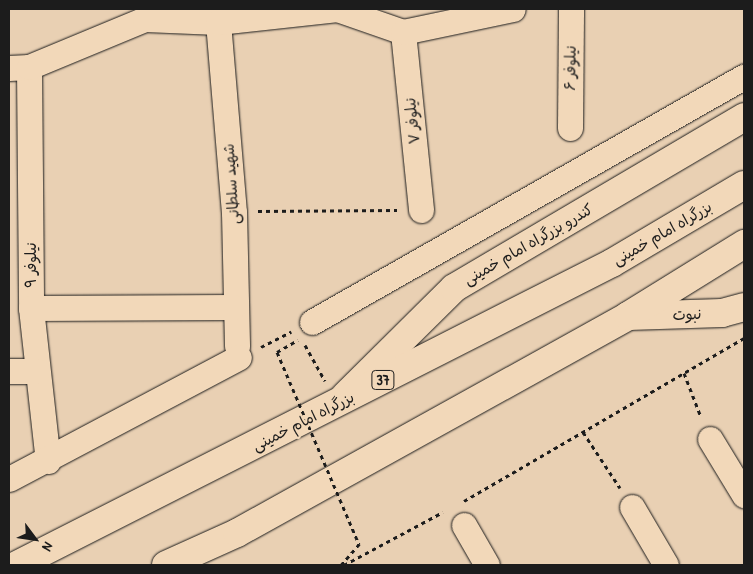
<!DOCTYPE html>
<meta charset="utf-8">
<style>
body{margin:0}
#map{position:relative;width:753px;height:574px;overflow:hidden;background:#e9d0b3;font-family:"Patrick Hand","Playpen Sans Arabic",sans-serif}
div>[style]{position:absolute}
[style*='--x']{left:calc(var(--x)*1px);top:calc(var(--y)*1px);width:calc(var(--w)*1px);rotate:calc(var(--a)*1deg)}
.path>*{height:3px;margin-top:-1.5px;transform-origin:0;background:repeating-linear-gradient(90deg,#1c1c1c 0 4px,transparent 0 8px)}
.roads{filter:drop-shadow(0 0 1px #1c1c1c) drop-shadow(0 0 1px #1c1c1c)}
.minor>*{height:25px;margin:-12.5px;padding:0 12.5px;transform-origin:12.5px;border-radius:12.5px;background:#f2d8b9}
.tertiary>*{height:28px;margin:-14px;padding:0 14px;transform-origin:14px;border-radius:14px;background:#f2d8b9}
.secondary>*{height:28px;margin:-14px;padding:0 14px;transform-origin:14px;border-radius:14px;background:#f2d8b9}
.trunk>*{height:28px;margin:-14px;padding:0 14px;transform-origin:14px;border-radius:14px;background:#f2d8b9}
.path-bridge>*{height:3px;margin-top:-1.5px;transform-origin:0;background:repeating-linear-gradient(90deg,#1c1c1c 0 4px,transparent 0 8px)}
span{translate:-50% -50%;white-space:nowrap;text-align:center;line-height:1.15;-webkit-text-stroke:4.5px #f2d8b9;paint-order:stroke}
.shield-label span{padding:1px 4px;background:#f2d8b9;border:1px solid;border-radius:4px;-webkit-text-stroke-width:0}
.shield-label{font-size:14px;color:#1c1c1c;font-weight:700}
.street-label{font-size:15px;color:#1c1c1c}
.frame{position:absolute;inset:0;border:10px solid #1c1c1c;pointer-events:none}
.north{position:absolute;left:10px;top:514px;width:50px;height:50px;-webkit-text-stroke:4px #f2d8b9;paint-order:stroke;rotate:121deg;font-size:14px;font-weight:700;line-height:20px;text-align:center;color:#1c1c1c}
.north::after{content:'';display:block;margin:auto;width:18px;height:22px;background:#1c1c1c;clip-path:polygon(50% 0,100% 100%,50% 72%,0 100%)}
</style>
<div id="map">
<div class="path">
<i style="--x:258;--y:211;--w:139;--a:-0.4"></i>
<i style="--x:305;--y:345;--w:41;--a:60.9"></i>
<i style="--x:261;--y:347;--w:34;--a:-27"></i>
<i style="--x:277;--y:352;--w:24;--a:-30"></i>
<i style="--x:684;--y:373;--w:47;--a:68.9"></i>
<i style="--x:583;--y:432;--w:67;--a:56.5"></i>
<i style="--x:464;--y:501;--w:324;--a:-30.2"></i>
<i style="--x:341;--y:565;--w:28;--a:-49"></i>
<i style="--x:344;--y:565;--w:112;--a:-28.2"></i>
</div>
<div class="roads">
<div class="minor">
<i style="--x:218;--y:22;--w:191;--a:85.2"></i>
<i style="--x:234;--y:212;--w:134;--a:88.7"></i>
<i style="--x:403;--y:32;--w:179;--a:84.2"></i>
<i style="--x:29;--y:67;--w:241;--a:89.5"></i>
<i style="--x:31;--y:308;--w:154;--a:83.7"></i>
<i style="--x:9;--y:68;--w:20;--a:-3"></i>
<i style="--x:29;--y:67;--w:126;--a:-22.5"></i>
<i style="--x:145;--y:19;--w:73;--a:2.4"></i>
<i style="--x:218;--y:22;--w:120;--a:-6.2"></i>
<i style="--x:337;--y:9;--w:70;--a:19.2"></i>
<i style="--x:403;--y:32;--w:112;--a:-11.8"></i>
<i style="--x:570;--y:128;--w:119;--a:-89.5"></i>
<i style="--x:31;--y:308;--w:202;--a:-0.3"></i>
<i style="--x:312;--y:322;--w:497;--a:-29.6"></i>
<i style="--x:9;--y:371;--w:28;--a:0"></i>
<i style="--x:710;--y:439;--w:66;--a:58.7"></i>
<i style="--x:9;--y:479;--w:260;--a:-27.9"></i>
<i style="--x:632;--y:507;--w:67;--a:59.6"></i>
<i style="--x:464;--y:525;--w:46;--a:60.1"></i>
</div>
<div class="tertiary">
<i style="--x:345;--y:396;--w:153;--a:-44.7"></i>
<i style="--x:454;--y:288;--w:337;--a:-30.5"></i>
</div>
<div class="secondary">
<i style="--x:628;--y:316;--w:94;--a:-1.8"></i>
<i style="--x:722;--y:313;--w:23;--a:-15"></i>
</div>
<div class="trunk">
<i style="--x:17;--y:565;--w:667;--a:-26.91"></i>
<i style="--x:612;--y:263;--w:153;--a:-30.6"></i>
<i style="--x:166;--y:565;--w:78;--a:-24.3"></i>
<i style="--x:237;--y:533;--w:447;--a:-29"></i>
<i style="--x:628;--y:316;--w:137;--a:-31.8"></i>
</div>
</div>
<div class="path-bridge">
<i style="--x:277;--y:352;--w:209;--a:66.9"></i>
</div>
<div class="shield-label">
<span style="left:383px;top:380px">37</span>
</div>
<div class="street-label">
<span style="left:570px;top:68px;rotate:-89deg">نیلوفر ۶</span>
<span style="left:412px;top:121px;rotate:-96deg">نیلوفر ۷</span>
<span style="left:231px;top:184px;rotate:-94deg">شهید سلطانی</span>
<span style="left:662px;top:233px;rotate:-30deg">بزرگراه امام خمینی</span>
<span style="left:528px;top:244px;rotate:-30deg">کندرو بزرگراه امام خمینی</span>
<span style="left:31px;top:265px;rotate:-90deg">نیلوفر ۹</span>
<span style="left:687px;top:314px;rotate:-2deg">نبوت</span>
<span style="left:303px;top:421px;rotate:-27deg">بزرگراه امام خمینی</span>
</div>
<div class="frame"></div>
<div class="north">N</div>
</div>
